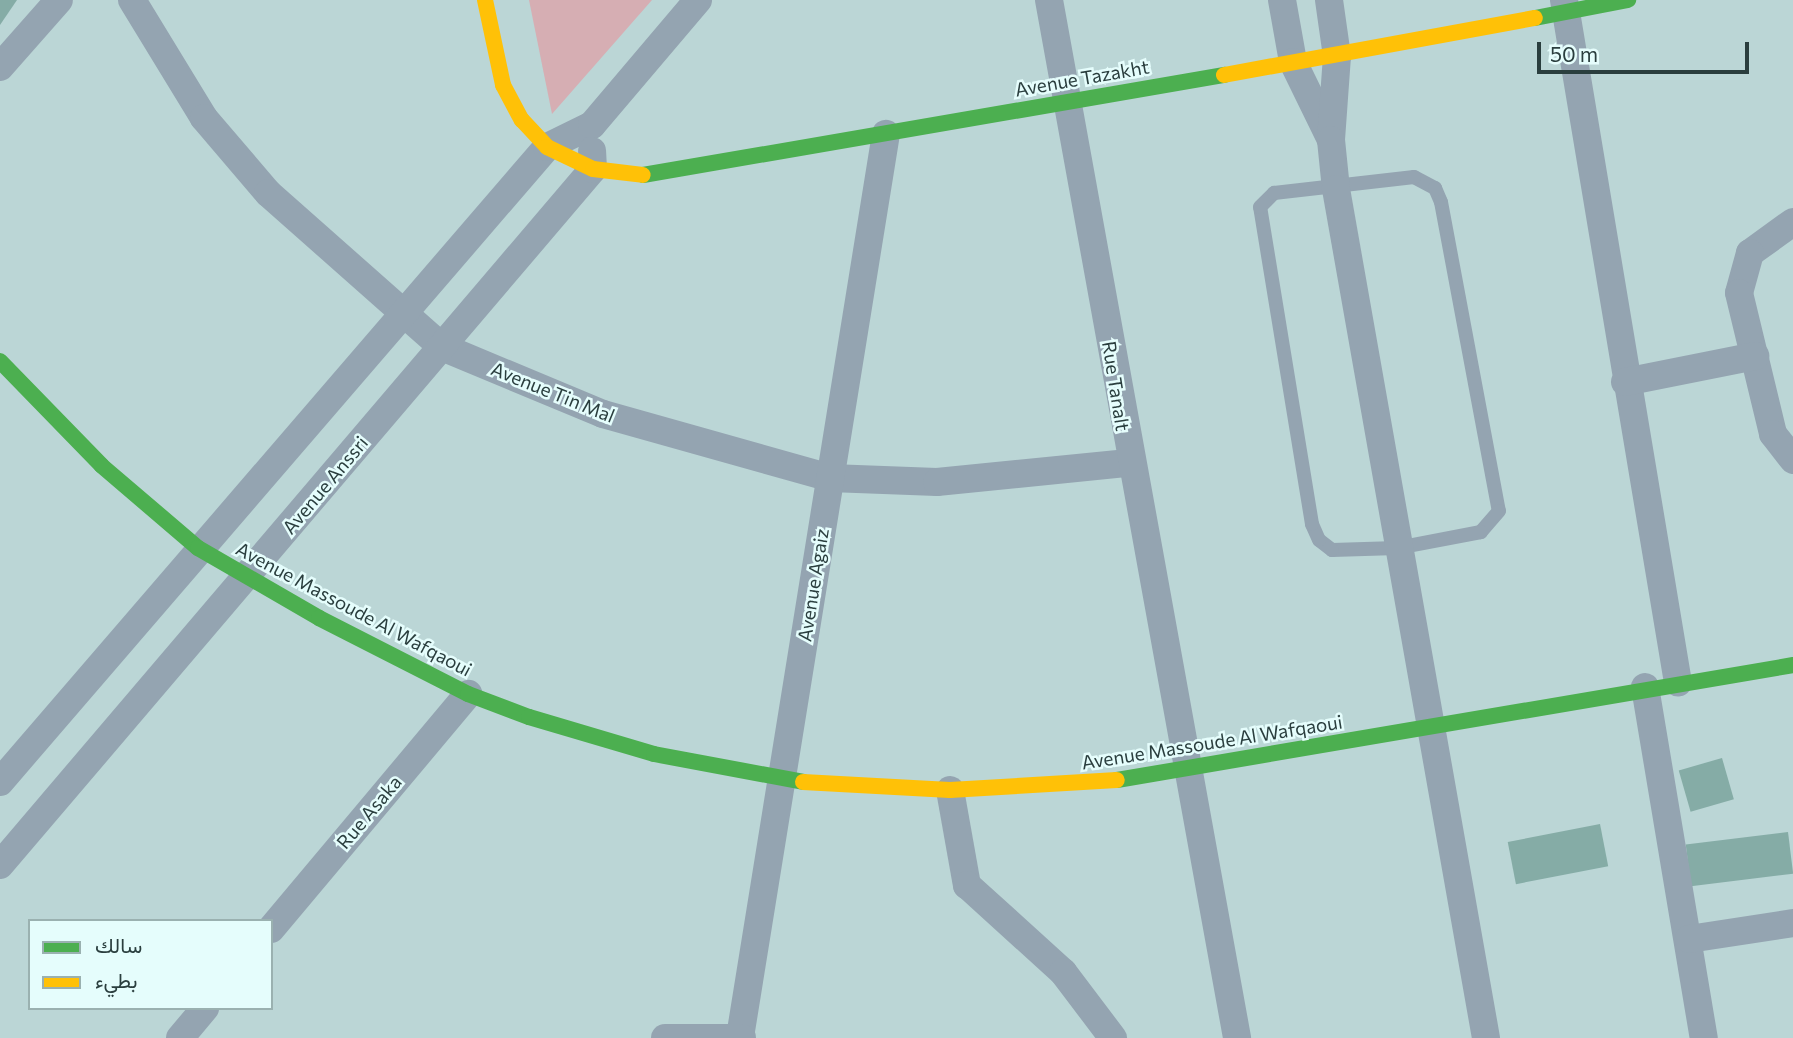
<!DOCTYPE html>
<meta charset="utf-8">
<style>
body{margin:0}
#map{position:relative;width:1793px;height:1038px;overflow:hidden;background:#bbd6d6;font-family:Commissioner,Vazirmatn,sans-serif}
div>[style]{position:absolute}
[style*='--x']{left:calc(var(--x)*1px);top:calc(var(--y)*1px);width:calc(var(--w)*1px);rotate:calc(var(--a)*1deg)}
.green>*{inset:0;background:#d6aeb3}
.building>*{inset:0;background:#85aca6;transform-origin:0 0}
.lane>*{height:14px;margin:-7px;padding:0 7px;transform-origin:7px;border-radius:7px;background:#94a4b1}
.street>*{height:28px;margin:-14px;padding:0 14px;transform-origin:14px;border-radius:14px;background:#94a4b1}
.fast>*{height:16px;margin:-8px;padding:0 8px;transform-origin:8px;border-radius:8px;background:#4caf50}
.slow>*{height:16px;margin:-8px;padding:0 8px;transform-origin:8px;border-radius:8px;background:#ffc107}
span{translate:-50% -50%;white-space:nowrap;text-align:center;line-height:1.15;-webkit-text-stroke:5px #e5fdfc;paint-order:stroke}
.street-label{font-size:19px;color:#2a3e3e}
.legend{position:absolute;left:28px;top:919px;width:245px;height:91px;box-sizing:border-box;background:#e5fdfc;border:2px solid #9ab1b0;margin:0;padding:9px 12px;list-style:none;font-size:21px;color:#2a3e3e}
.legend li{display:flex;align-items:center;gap:14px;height:35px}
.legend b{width:35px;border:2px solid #9ab1b0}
.scale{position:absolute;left:1537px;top:42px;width:212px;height:32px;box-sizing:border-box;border:4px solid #2a3e3e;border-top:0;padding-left:9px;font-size:21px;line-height:24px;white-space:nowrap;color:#2a3e3e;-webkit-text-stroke:5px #e5fdfc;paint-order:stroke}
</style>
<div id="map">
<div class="green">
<i style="clip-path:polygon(529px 0,652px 0,552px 114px)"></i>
</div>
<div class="building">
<i style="clip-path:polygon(0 0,17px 0,0 25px)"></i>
<i style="left:1722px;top:758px;width:43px;height:45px;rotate:74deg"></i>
<i style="left:1600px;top:824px;width:43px;height:94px;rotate:79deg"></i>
<i style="left:1788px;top:832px;width:42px;height:103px;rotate:83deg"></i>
</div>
<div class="lane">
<i style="--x:1414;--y:177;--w:24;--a:28"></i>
<i style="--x:1435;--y:188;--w:15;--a:67"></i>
<i style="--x:1441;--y:202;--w:314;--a:79.4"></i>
<i style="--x:1499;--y:511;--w:28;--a:131"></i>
<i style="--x:1481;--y:532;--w:86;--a:169.2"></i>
<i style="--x:1397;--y:548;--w:65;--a:178.2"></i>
<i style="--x:1332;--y:550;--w:16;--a:-142"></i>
<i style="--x:1319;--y:540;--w:17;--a:-114"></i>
<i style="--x:1312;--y:524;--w:321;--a:-99.3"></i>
<i style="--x:1260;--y:207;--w:20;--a:-45"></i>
<i style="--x:1274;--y:193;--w:141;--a:-6.5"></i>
</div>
<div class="street">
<i style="--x:132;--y:0;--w:138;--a:58.6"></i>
<i style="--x:204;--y:118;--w:99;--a:49.5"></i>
<i style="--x:268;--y:193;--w:232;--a:41.5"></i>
<i style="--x:442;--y:347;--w:174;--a:22.6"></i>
<i style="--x:603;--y:414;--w:236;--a:15.7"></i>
<i style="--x:830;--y:478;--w:107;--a:2.1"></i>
<i style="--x:937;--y:482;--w:192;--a:-5.7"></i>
<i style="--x:1049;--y:0;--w:1055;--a:79.73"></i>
<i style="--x:1282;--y:0;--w:63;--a:79.9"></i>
<i style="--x:1293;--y:62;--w:85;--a:64"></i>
<i style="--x:1329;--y:0;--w:57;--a:81.9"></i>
<i style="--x:1337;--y:56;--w:84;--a:94.1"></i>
<i style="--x:1331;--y:140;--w:49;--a:84.2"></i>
<i style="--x:1336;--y:189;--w:862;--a:79.98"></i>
<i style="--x:1564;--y:0;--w:692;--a:80.52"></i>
<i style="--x:0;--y:67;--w:89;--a:-48.6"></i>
<i style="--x:1793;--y:222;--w:53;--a:144.2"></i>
<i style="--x:1750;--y:253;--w:41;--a:105.4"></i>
<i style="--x:1739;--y:293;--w:145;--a:76.4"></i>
<i style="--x:1773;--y:434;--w:33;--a:52"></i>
<i style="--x:1625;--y:382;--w:133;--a:-11.3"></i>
<i style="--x:1645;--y:687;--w:356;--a:80.5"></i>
<i style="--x:0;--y:782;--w:838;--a:-49.26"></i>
<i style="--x:547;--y:147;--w:50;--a:-26.1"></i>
<i style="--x:592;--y:125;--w:164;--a:-49.7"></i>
<i style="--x:950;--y:790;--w:97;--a:79.9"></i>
<i style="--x:967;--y:885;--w:130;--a:42.2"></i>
<i style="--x:1063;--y:972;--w:83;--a:52.9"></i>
<i style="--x:0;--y:865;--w:914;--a:-49.57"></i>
<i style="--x:593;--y:169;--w:18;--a:-93"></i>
<i style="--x:271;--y:929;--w:307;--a:-50"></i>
<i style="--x:1689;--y:939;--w:105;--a:-8.7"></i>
<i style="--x:740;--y:1037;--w:915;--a:-80.82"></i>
<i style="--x:180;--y:1038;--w:39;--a:-50"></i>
<i style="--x:665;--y:1038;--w:77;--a:0"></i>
</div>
<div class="fast">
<i style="--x:1535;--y:18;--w:95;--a:-11"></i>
<i style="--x:643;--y:175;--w:590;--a:-9.77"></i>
<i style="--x:0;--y:361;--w:146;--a:45.8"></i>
<i style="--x:102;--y:466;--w:126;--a:40.5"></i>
<i style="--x:198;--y:548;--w:140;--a:30"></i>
<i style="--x:319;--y:618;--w:167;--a:27"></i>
<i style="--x:468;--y:694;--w:65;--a:20.7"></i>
<i style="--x:529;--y:717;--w:130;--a:16.5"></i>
<i style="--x:654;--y:754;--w:152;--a:10.6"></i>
<i style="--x:1117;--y:780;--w:686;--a:-9.65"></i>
</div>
<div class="slow">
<i style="--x:485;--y:0;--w:87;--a:78"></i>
<i style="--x:503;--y:85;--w:40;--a:62"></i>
<i style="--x:522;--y:120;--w:37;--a:47"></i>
<i style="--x:547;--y:147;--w:51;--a:25.6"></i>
<i style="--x:593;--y:169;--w:50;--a:6.8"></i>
<i style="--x:1224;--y:75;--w:316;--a:-10.4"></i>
<i style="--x:803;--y:782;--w:147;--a:3.1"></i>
<i style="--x:950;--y:790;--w:167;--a:-3.4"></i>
</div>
<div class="street-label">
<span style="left:1082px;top:78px;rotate:-10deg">Avenue Tazakht</span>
<span style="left:1116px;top:386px;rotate:81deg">Rue Tanalt</span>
<span style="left:553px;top:392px;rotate:22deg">Avenue Tin Mal</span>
<span style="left:325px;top:485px;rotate:-50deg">Avenue Anssri</span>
<span style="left:813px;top:585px;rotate:-81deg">Avenue Agaiz</span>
<span style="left:354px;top:609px;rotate:28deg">Avenue Massoude Al Wafqaoui</span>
<span style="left:1212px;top:742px;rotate:-9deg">Avenue Massoude Al Wafqaoui</span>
<span style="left:369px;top:812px;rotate:-50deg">Rue Asaka</span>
</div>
<ul class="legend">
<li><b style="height:9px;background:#4caf50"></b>سالك</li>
<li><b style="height:9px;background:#ffc107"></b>بطيء</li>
</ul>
<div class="scale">50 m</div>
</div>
